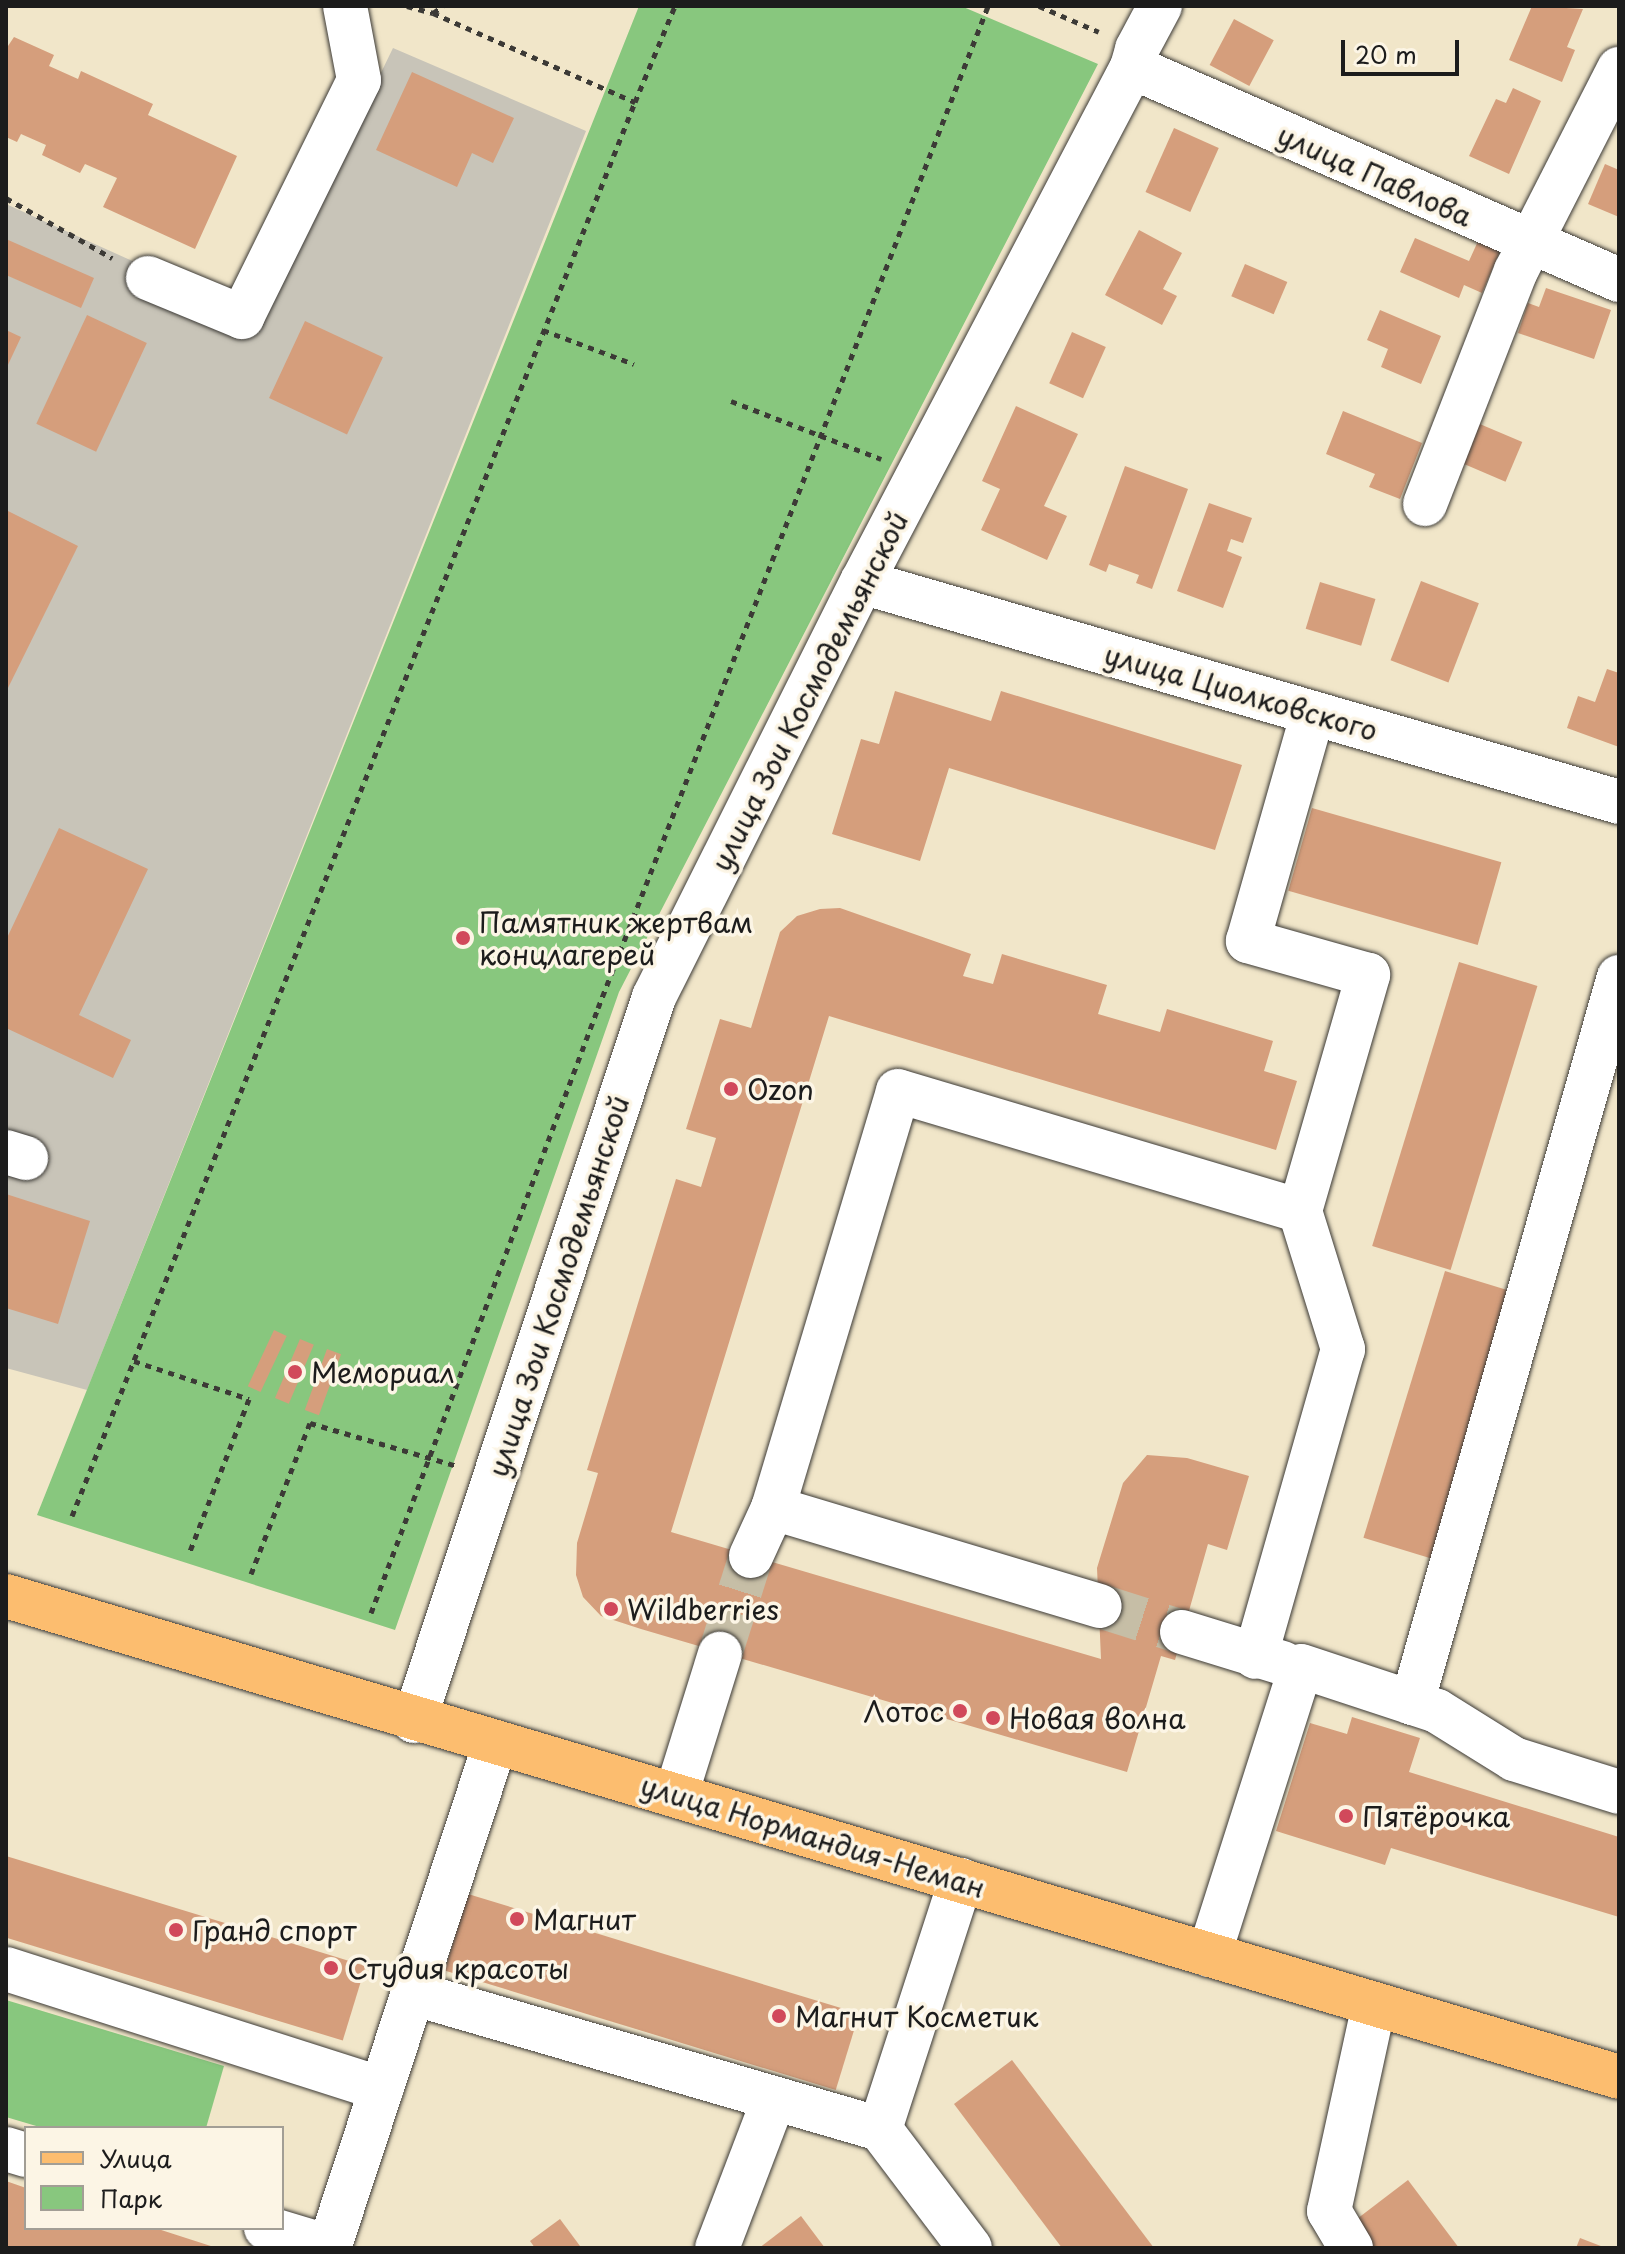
<!DOCTYPE html>
<meta charset="utf-8">
<style>
body{margin:0}
#map{position:relative;width:1625px;height:2254px;overflow:hidden;background:#f1e6c9;font-family:"Playpen Sans",sans-serif}
div>[style]{position:absolute}
[style*='--x']{left:calc(var(--x)*1px);top:calc(var(--y)*1px);width:calc(var(--w)*1px);rotate:calc(var(--a)*1deg)}
.industrial>*{inset:0;background:#c8c4b8}
.green>*{inset:0;background:#88c77e}
.building>*{inset:0;background:#d59e7c;transform-origin:0 0}
.minor-tunnel>*{height:44px;margin-top:-22px;transform-origin:0;background:repeating-linear-gradient(90deg,#c6bea6 0 44px,transparent 0 66px)}
.path>*{height:5px;margin-top:-2.5px;transform-origin:0;background:repeating-linear-gradient(90deg,#3c3a36 0 6px,transparent 0 12px)}
.roads{filter:drop-shadow(0 0 2px #3c3a36) drop-shadow(0 0 2px #3c3a36)}
.minor>*{height:44px;margin:-22px;padding:0 22px;transform-origin:22px;border-radius:22px;background:#fff}
.major>*{height:44px;margin:-22px;padding:0 22px;transform-origin:22px;border-radius:22px;background:#fcbd6f}
.dots>*{width:22px;height:22px;translate:-50% -50%;box-sizing:border-box;border:4px solid #fcf5e5;border-radius:50%}
span{translate:-50% -50%;white-space:nowrap;text-align:center;line-height:1.15;-webkit-text-stroke:7px #fcf5e5;paint-order:stroke}
.street-label{font-size:28px;color:#1c1c1c}
.poi-label{font-size:28px;color:#1c1c1c}
.left{translate:0 -50%;text-align:left}
.right{translate:-100% -50%;text-align:right}
.frame{position:absolute;inset:0;border:8px solid #1c1c1c;pointer-events:none}
.legend{position:absolute;left:24px;top:2126px;width:260px;height:104px;box-sizing:border-box;background:#fcf5e5;border:2px solid #a29e95;margin:0;padding:10px 14px;list-style:none;font-size:24px;color:#1c1c1c}
.legend li{display:flex;align-items:center;gap:16px;height:40px}
.legend b{width:40px;border:2px solid #a29e95}
.scale{position:absolute;left:1341px;top:40px;width:118px;height:36px;box-sizing:border-box;border:4px solid #1c1c1c;border-top:0;padding-left:10px;font-size:24px;line-height:28px;white-space:nowrap;color:#1c1c1c;-webkit-text-stroke:6px #fcf5e5;paint-order:stroke}
</style>
<div id="map">
<div class="industrial">
<i style="clip-path:polygon(393px 48px,586px 131px,87px 1390px,6px 1368px,6px 204px,261px 319px)"></i>
</div>
<div class="green">
<i style="clip-path:polygon(639px 6px,961px 6px,1098px 64px,619px 992px,395px 1630px,37px 1515px)"></i>
<i style="clip-path:polygon(6px 2000px,224px 2066px,206px 2128px,43px 2128px,6px 2117px)"></i>
</div>
<div class="building">
<i style="clip-path:polygon(1532px 6px,1583px 9px,1567px 47px,1575px 50px,1562px 82px,1509px 60px)"></i>
<i style="left:1234px;top:19px;width:45px;height:52px;rotate:28deg"></i>
<i style="clip-path:polygon(14px 37px,54px 55px,49px 66px,78px 79px,81px 71px,153px 104px,148px 115px,237px 156px,195px 249px,103px 207px,117px 178px,85px 164px,80px 173px,42px 155px,46px 145px,21px 134px,17px 142px,6px 137px,6px 49px)"></i>
<i style="clip-path:polygon(412px 72px,514px 118px,493px 163px,472px 153px,457px 187px,376px 150px)"></i>
<i style="clip-path:polygon(1513px 88px,1541px 101px,1509px 174px,1469px 156px,1496px 99px,1506px 103px)"></i>
<i style="left:1174px;top:128px;width:49px;height:70px;rotate:24deg"></i>
<i style="clip-path:polygon(1605px 164px,1619px 170px,1619px 217px,1588px 204px)"></i>
<i style="clip-path:polygon(1139px 230px,1182px 253px,1163px 289px,1177px 296px,1162px 325px,1105px 295px)"></i>
<i style="clip-path:polygon(1415px 238px,1469px 261px,1479px 239px,1501px 249px,1482px 293px,1464px 285px,1459px 298px,1400px 272px)"></i>
<i style="clip-path:polygon(6px 239px,94px 278px,81px 308px,6px 275px)"></i>
<i style="left:1245px;top:264px;width:46px;height:35px;rotate:23deg"></i>
<i style="clip-path:polygon(1546px 288px,1611px 310px,1594px 359px,1518px 333px,1528px 303px,1539px 307px)"></i>
<i style="clip-path:polygon(1380px 310px,1441px 336px,1421px 384px,1381px 367px,1388px 349px,1367px 340px)"></i>
<i style="left:87px;top:315px;width:66px;height:120px;rotate:25deg"></i>
<i style="left:305px;top:321px;width:86px;height:85px;rotate:25deg"></i>
<i style="clip-path:polygon(6px 330px,21px 337px,6px 369px)"></i>
<i style="left:1072px;top:332px;width:37px;height:56px;rotate:24deg"></i>
<i style="clip-path:polygon(1016px 406px,1078px 434px,1044px 506px,1067px 516px,1047px 560px,981px 530px,1000px 489px,982px 481px)"></i>
<i style="clip-path:polygon(1343px 411px,1422px 443px,1400px 499px,1369px 487px,1375px 474px,1326px 454px)"></i>
<i style="left:1468px;top:419px;width:59px;height:43px;rotate:23deg"></i>
<i style="clip-path:polygon(1125px 466px,1188px 489px,1152px 589px,1136px 583px,1139px 575px,1109px 564px,1106px 572px,1089px 565px)"></i>
<i style="clip-path:polygon(1209px 503px,1252px 518px,1243px 543px,1231px 539px,1227px 551px,1242px 557px,1223px 608px,1177px 591px)"></i>
<i style="clip-path:polygon(8px 511px,78px 546px,6px 692px,6px 515px)"></i>
<i style="left:1421px;top:581px;width:62px;height:85px;rotate:21deg"></i>
<i style="left:1320px;top:582px;width:58px;height:49px;rotate:17deg"></i>
<i style="clip-path:polygon(1607px 669px,1619px 673px,1619px 747px,1567px 728px,1578px 696px,1595px 702px)"></i>
<i style="clip-path:polygon(895px 691px,991px 721px,1001px 691px,1242px 765px,1215px 850px,949px 768px,920px 861px,832px 834px,861px 739px,879px 744px)"></i>
<i style="left:1312px;top:808px;width:197px;height:86px;rotate:16deg"></i>
<i style="clip-path:polygon(59px 828px,148px 869px,79px 1015px,131px 1040px,113px 1078px,6px 1028px,6px 940px)"></i>
<i style="clip-path:polygon(840px 908px,971px 954px,963px 976px,993px 984px,1002px 954px,1107px 985px,1098px 1014px,1160px 1032px,1167px 1009px,1273px 1041px,1264px 1071px,1297px 1081px,1276px 1150px,829px 1016px,671px 1532px,1101px 1659px,1097px 1568px,1123px 1483px,1147px 1455px,1187px 1458px,1249px 1476px,1227px 1550px,1208px 1544px,1175px 1660px,1161px 1656px,1127px 1772px,641px 1629px,601px 1616px,583px 1597px,576px 1575px,577px 1543px,598px 1473px,587px 1470px,676px 1179px,701px 1187px,716px 1138px,686px 1129px,720px 1019px,751px 1028px,780px 932px,797px 916px,820px 909px)"></i>
<i style="left:1459px;top:962px;width:82px;height:297px;rotate:17deg"></i>
<i style="clip-path:polygon(6px 1194px,90px 1221px,58px 1324px,6px 1308px)"></i>
<i style="left:1445px;top:1271px;width:82px;height:279px;rotate:17deg"></i>
<i style="left:274px;top:1330px;width:14px;height:62px;rotate:25deg"></i>
<i style="left:300px;top:1339px;width:15px;height:64px;rotate:23deg"></i>
<i style="left:327px;top:1349px;width:15px;height:65px;rotate:20deg"></i>
<i style="clip-path:polygon(1352px 1717px,1420px 1738px,1409px 1772px,1619px 1837px,1619px 1917px,1391px 1848px,1385px 1865px,1276px 1831px,1310px 1723px,1347px 1734px)"></i>
<i style="left:6px;top:1856px;width:376px;height:78px;rotate:17deg"></i>
<i style="left:468px;top:1894px;width:409px;height:80px;rotate:17deg"></i>
<i style="clip-path:polygon(1012px 2060px,1154px 2248px,1062px 2248px,954px 2104px)"></i>
<i style="clip-path:polygon(1408px 2180px,1459px 2248px,1366px 2248px,1349px 2225px)"></i>
<i style="clip-path:polygon(6px 2181px,26px 2188px,26px 2228px,155px 2228px,217px 2248px,6px 2248px)"></i>
<i style="clip-path:polygon(801px 2216px,825px 2248px,759px 2248px)"></i>
<i style="clip-path:polygon(560px 2219px,580px 2246px,535px 2248px,530px 2241px)"></i>
<i style="clip-path:polygon(1580px 2238px,1606px 2248px,1576px 2248px)"></i>
</div>
<div class="minor-tunnel">
<i style="--x:1100;--y:1606;--w:86;--a:17.6"></i>
<i style="--x:720;--y:1654;--w:103;--a:-72.4"></i>
</div>
<div class="path">
<i style="--x:407;--y:6;--w:27;--a:15"></i>
<i style="--x:433;--y:13;--w:12;--a:-35"></i>
<i style="--x:1039;--y:6;--w:65;--a:23.4"></i>
<i style="--x:433;--y:13;--w:221;--a:23.8"></i>
<i style="--x:635;--y:102;--w:104;--a:-67.4"></i>
<i style="--x:6;--y:198;--w:122;--a:29.5"></i>
<i style="--x:543;--y:330;--w:97;--a:20.5"></i>
<i style="--x:731;--y:401;--w:161;--a:21.1"></i>
<i style="--x:134;--y:1361;--w:121;--a:18.3"></i>
<i style="--x:249;--y:1399;--w:166;--a:111.2"></i>
<i style="--x:72;--y:1516;--w:1522;--a:-68.29"></i>
<i style="--x:251;--y:1574;--w:162;--a:-68.7"></i>
<i style="--x:310;--y:1423;--w:153;--a:16.3"></i>
<i style="--x:371;--y:1613;--w:646;--a:-69.43"></i>
<i style="--x:598;--y:1008;--w:1075;--a:-68.73"></i>
</div>
<div class="roads">
<div class="minor">
<i style="--x:1132;--y:67;--w:532;--a:23.62"></i>
<i style="--x:148;--y:278;--w:102;--a:22.5"></i>
<i style="--x:242;--y:317;--w:264;--a:-63.7"></i>
<i style="--x:359;--y:80;--w:75;--a:-100.7"></i>
<i style="--x:1425;--y:504;--w:250;--a:-68.7"></i>
<i style="--x:1516;--y:271;--w:227;--a:-63"></i>
<i style="--x:862;--y:582;--w:788;--a:16.2"></i>
<i style="--x:6;--y:1152;--w:21;--a:17"></i>
<i style="--x:1300;--y:1211;--w:246;--a:-73.9"></i>
<i style="--x:1368;--y:975;--w:125;--a:-164.2"></i>
<i style="--x:1248;--y:941;--w:237;--a:-74.1"></i>
<i style="--x:773;--y:1508;--w:435;--a:-73.3"></i>
<i style="--x:898;--y:1091;--w:420;--a:16.6"></i>
<i style="--x:1300;--y:1211;--w:145;--a:72.7"></i>
<i style="--x:1343;--y:1349;--w:320;--a:105.9"></i>
<i style="--x:751;--y:1556;--w:53;--a:-65.4"></i>
<i style="--x:773;--y:1508;--w:341;--a:16.7"></i>
<i style="--x:1182;--y:1632;--w:106;--a:17.1"></i>
<i style="--x:1412;--y:1703;--w:755;--a:-74.09"></i>
<i style="--x:414;--y:1721;--w:763;--a:-71.66"></i>
<i style="--x:654;--y:997;--w:464;--a:-63.4"></i>
<i style="--x:862;--y:582;--w:581;--a:-62.33"></i>
<i style="--x:1132;--y:67;--w:19;--a:-74"></i>
<i style="--x:1137;--y:49;--w:49;--a:-61.9"></i>
<i style="--x:676;--y:1795;--w:148;--a:-72.7"></i>
<i style="--x:1209;--y:1955;--w:303;--a:-72.3"></i>
<i style="--x:1301;--y:1666;--w:143;--a:18.3"></i>
<i style="--x:1437;--y:1711;--w:91;--a:31.9"></i>
<i style="--x:1514;--y:1759;--w:110;--a:17.4"></i>
<i style="--x:6;--y:1969;--w:394;--a:17.7"></i>
<i style="--x:412;--y:1993;--w:487;--a:16.2"></i>
<i style="--x:880;--y:2129;--w:149;--a:52.9"></i>
<i style="--x:880;--y:2129;--w:262;--a:-72"></i>
<i style="--x:6;--y:2149;--w:21;--a:17"></i>
<i style="--x:266;--y:2228;--w:66;--a:16.8"></i>
<i style="--x:329;--y:2248;--w:531;--a:-71.77"></i>
<i style="--x:717;--y:2248;--w:160;--a:-69.1"></i>
<i style="--x:1351;--y:2248;--w:43;--a:-120.7"></i>
<i style="--x:1329;--y:2211;--w:211;--a:-77.7"></i>
</div>
<div class="major">
<i style="--x:6;--y:1596;--w:1683;--a:16.6"></i>
</div>
</div>
<div class="dots">
<i style="left:463px;top:938px;background:#d1495b"></i>
<i style="left:731px;top:1089px;background:#d1495b"></i>
<i style="left:295px;top:1372px;background:#d1495b"></i>
<i style="left:611px;top:1609px;background:#d1495b"></i>
<i style="left:960px;top:1711px;background:#d1495b"></i>
<i style="left:993px;top:1718px;background:#d1495b"></i>
<i style="left:1346px;top:1816px;background:#d1495b"></i>
<i style="left:517px;top:1919px;background:#d1495b"></i>
<i style="left:176px;top:1930px;background:#d1495b"></i>
<i style="left:331px;top:1968px;background:#d1495b"></i>
<i style="left:779px;top:2016px;background:#d1495b"></i>
</div>
<div class="street-label">
<span style="left:1375px;top:175px;rotate:24deg">улица Павлова</span>
<span style="left:809px;top:691px;rotate:-63deg">улица Зои Космодемьянской</span>
<span style="left:1241px;top:692px;rotate:16deg">улица Циолковского</span>
<span style="left:558px;top:1286px;rotate:-72deg">улица Зои Космодемьянской</span>
<span style="left:813px;top:1836px;rotate:17deg">улица Нормандия-Неман</span>
</div>
<div class="poi-label">
<span class="left" style="left:479px;top:938px">Памятник жертвам<br>концлагерей</span>
<span class="left" style="left:747px;top:1089px">Ozon</span>
<span class="left" style="left:311px;top:1372px">Мемориал</span>
<span class="left" style="left:627px;top:1609px">Wildberries</span>
<span class="right" style="left:944px;top:1711px">Лотос</span>
<span class="left" style="left:1009px;top:1718px">Новая волна</span>
<span class="left" style="left:1362px;top:1816px">Пятёрочка</span>
<span class="left" style="left:533px;top:1919px">Магнит</span>
<span class="left" style="left:192px;top:1930px">Гранд спорт</span>
<span class="left" style="left:347px;top:1968px">Студия красоты</span>
<span class="left" style="left:795px;top:2016px">Магнит Косметик</span>
</div>
<div class="frame"></div>
<ul class="legend">
<li><b style="height:10px;background:#fcbd6f"></b>Улица</li>
<li><b style="height:22px;background:#88c77e"></b>Парк</li>
</ul>
<div class="scale">20 m</div>
</div>
